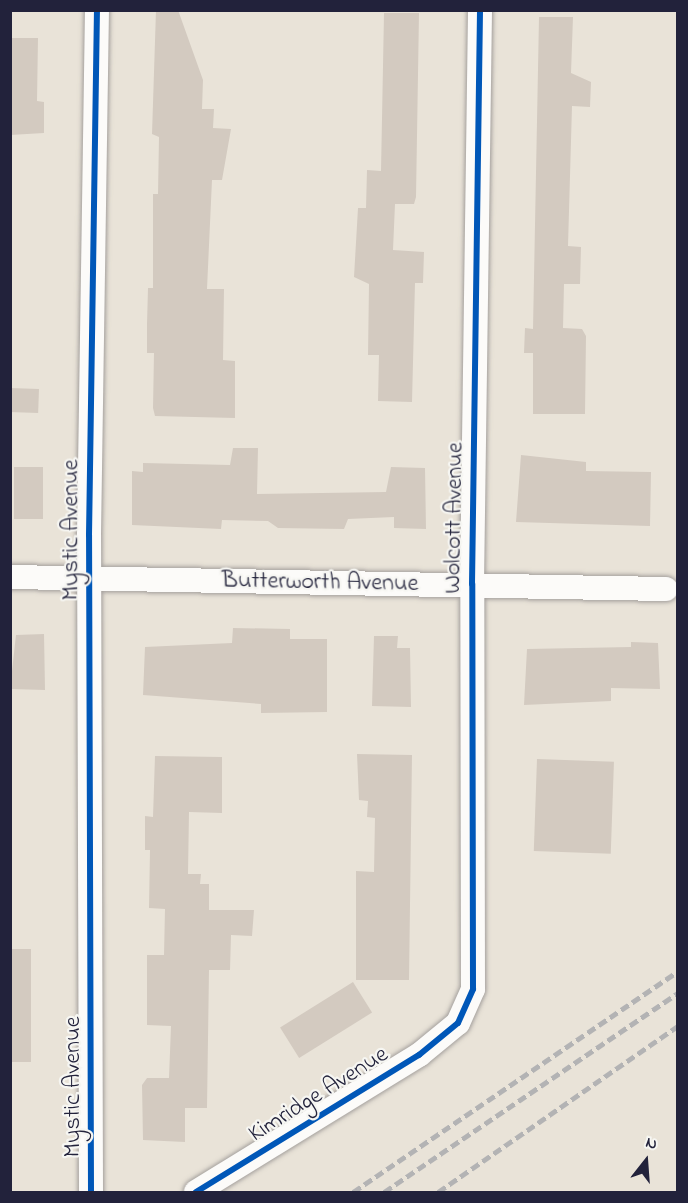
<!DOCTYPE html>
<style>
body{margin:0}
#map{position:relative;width:688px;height:1203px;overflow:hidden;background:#e9e3d8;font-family:"Indie Flower",sans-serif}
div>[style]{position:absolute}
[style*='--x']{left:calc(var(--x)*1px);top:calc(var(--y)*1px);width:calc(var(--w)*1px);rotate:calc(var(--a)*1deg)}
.building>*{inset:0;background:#d3cac0;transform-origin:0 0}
.roads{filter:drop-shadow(0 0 2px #a4a09d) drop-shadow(0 0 2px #a4a09d)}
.street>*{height:24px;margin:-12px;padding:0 12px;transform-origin:12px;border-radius:12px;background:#fcfbf9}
.rail>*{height:4.5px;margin-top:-2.25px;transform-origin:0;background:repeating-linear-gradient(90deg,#b3b3b4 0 9px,transparent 0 13.5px)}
.cycleway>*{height:6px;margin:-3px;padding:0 3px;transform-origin:3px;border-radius:3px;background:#0057b8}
span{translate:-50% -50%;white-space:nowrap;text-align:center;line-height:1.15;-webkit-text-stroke:4.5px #f6f6f2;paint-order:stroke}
.street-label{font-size:24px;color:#22223b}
.frame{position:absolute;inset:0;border:12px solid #22223b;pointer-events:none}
.north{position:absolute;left:616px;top:1131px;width:60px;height:60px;-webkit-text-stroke:4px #f6f6f2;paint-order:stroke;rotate:17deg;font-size:16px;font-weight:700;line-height:24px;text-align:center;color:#22223b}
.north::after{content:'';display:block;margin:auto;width:21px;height:27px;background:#22223b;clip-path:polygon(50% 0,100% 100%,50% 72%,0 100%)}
</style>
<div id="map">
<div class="building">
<i style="clip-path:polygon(156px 10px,178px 10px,203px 80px,202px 109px,214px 109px,213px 128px,231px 129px,222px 180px,212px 180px,207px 289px,224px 289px,223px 360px,235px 361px,235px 418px,155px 416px,153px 408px,154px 353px,147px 353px,147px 324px,148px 288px,153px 288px,153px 194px,158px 194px,159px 137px,152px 134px)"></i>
<i style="clip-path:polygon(384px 13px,419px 13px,416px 197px,414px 204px,395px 204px,393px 250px,424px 252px,423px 283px,415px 283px,412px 402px,378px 401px,379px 355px,368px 355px,369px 284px,354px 277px,358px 208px,366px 208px,367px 170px,381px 171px)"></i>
<i style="clip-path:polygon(539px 17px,573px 17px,571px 73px,591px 82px,590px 107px,572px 106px,568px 246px,581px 247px,580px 284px,564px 284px,563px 328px,582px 329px,586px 336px,585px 414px,533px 414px,533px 353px,524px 353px,525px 328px,533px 329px)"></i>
<i style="clip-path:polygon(10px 38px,38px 38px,37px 101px,44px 102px,44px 133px,10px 135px)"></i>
<i style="left:10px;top:388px;width:29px;height:24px;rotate:2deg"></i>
<i style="clip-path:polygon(233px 448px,258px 448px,257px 494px,386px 492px,391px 467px,425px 468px,426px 529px,394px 528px,394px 517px,348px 519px,344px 529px,278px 528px,268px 521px,222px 520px,221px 529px,132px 525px,132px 471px,143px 472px,143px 463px,230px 465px)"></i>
<i style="clip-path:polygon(521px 455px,586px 462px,586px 471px,651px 472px,650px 526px,516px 522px)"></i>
<i style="left:14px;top:467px;width:29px;height:52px"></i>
<i style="clip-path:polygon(233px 628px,290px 629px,290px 639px,327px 639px,327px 712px,261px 713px,261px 704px,143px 695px,145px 647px,232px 643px)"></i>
<i style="clip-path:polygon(44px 634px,45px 690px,10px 689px,16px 635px)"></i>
<i style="clip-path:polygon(374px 636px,398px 636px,397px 648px,410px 648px,411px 707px,372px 706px)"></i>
<i style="clip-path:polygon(631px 642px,658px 643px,660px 689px,611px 688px,611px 701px,524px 705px,527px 649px,631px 647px)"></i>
<i style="clip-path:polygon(357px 754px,412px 755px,409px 980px,356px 980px,356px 871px,374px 872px,375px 818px,367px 817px,368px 801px,359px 800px)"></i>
<i style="clip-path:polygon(155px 756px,222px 757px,222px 813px,189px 812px,188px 874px,201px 874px,200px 884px,209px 884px,209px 910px,254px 910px,252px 936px,231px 935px,230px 970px,209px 970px,207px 1108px,185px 1108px,185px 1142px,143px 1140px,142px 1085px,147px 1078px,169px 1078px,171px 1026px,147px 1025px,147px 955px,164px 955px,165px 909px,149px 908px,150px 850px,145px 850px,145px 816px,153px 817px)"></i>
<i style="left:537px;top:759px;width:77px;height:92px;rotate:2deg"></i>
<i style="left:10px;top:949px;width:21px;height:113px"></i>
<i style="left:353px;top:982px;width:36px;height:86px;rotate:58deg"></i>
</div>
<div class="roads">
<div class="street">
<i style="--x:10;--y:577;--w:656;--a:1.05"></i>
<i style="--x:91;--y:1192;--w:657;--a:-90.17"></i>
<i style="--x:89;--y:535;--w:525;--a:-89.13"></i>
<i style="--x:196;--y:1192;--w:262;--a:-31.6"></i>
<i style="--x:419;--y:1055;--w:50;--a:-39.4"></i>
<i style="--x:458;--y:1023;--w:37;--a:-66"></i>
<i style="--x:473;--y:989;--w:405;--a:-90.1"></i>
<i style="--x:472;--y:584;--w:574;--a:-89.2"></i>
</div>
</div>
<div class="rail">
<i style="--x:353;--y:1192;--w:393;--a:-34.2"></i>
<i style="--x:384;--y:1192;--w:355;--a:-34.1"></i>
<i style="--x:438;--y:1192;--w:292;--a:-34.7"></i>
</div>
<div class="cycleway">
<i style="--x:91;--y:1192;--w:657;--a:-90.17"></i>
<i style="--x:89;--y:535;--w:525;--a:-89.13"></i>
<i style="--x:196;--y:1192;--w:262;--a:-31.6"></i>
<i style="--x:419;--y:1055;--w:50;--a:-39.4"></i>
<i style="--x:458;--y:1023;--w:37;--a:-66"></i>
<i style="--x:473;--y:989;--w:405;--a:-90.1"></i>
<i style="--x:472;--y:584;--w:574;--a:-89.2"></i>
</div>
<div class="street-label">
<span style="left:455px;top:518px;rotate:-89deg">Wolcott Avenue</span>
<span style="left:72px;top:530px;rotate:-90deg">Mystic Avenue</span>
<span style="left:320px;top:583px;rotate:1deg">Butterworth Avenue</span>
<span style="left:74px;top:1087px;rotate:-90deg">Mystic Avenue</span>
<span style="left:319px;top:1095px;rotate:-32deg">Kimridge Avenue</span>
</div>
<div class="frame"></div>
<div class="north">N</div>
</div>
